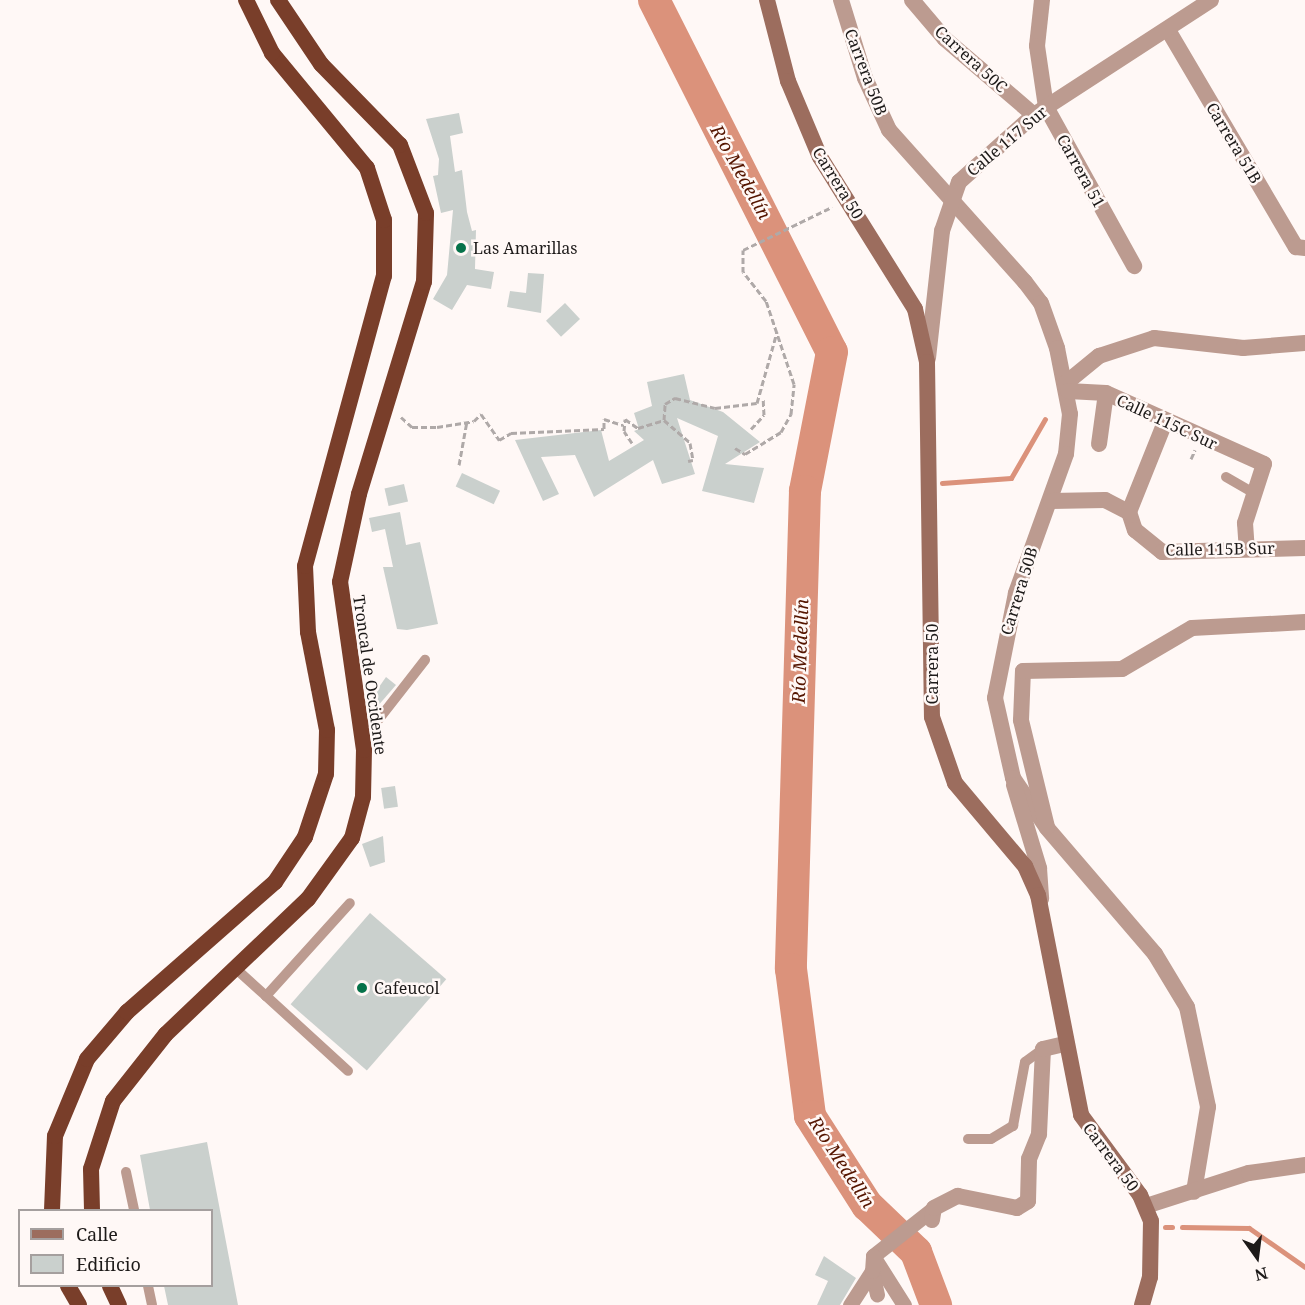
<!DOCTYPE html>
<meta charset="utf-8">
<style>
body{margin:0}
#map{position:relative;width:1305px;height:1305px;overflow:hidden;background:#fff8f6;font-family:"Noto Serif",serif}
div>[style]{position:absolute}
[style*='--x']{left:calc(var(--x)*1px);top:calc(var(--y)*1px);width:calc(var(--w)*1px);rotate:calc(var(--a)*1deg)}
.stream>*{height:5px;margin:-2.5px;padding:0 2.5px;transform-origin:2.5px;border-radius:2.5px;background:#db927b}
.river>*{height:32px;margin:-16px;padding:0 16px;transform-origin:16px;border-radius:16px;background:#db927b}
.building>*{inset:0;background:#cad0cd;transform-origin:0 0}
.path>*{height:3px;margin-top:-1.5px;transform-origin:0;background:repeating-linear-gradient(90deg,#afa9a8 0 6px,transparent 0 9px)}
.service>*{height:10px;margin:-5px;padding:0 5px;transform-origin:5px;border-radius:5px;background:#bc9b90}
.pedestrian>*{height:15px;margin:-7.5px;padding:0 7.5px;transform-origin:7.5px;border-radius:7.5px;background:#bc9b90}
.minor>*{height:16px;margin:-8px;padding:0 8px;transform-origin:8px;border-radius:8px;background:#bc9b90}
.secondary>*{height:16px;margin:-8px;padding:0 8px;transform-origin:8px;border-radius:8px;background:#9c6d5e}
.trunk>*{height:16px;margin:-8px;padding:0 8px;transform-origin:8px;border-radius:8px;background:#793e2a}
.dots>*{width:16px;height:16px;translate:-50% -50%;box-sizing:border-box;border:3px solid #fff8f6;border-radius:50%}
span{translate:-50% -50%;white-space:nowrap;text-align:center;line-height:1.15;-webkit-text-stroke:5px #fff8f6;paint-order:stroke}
.street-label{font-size:16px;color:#1d1a19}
.poi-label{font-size:16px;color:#1d1a19}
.left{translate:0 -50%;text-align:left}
.water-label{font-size:18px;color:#551500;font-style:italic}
.legend{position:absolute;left:18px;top:1209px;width:195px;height:78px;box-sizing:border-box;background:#fff8f6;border:2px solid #a59f9e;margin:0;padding:8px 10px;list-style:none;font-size:18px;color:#1d1a19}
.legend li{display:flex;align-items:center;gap:12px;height:30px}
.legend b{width:30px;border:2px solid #a59f9e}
.north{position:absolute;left:1227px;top:1227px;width:60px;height:60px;-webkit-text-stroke:4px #fff8f6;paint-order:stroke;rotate:166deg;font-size:16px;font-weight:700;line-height:24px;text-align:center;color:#1d1a19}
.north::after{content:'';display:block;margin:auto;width:21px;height:27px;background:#1d1a19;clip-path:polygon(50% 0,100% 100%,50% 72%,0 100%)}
</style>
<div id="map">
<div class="stream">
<i style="--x:942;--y:483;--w:69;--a:-4.1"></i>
<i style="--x:1011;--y:478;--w:68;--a:-60"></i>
<i style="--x:1165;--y:1227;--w:7;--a:0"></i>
<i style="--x:1182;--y:1227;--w:67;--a:0.9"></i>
<i style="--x:1249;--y:1228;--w:68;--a:34.9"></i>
</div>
<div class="river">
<i style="--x:654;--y:0;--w:394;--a:63.2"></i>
<i style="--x:832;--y:352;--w:142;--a:101"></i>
<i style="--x:805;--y:491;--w:478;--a:91.7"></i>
<i style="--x:791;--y:969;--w:148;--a:82.6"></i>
<i style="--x:810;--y:1116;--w:106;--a:57.4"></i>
<i style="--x:867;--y:1205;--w:68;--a:43.8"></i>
<i style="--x:916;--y:1252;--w:57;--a:69.3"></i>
</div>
<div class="building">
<i style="clip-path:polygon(459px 113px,463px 133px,450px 136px,455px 172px,462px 170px,467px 212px,472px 231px,476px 230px,475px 269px,494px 272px,491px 289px,467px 285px,452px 310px,433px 299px,447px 275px,453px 210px,441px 213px,433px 176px,438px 175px,439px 159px,426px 119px)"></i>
<i style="clip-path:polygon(528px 273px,544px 274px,541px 313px,507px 307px,510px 291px,526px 293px)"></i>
<i style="left:565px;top:303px;width:22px;height:26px;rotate:47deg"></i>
<i style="clip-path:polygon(684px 374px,690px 400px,723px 412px,760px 442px,725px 464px,764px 468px,754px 503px,702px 491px,718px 436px,677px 418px,695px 474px,662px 484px,653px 460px,594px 497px,575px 455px,541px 457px,559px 494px,543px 501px,515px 440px,601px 430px,609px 461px,644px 440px,634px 431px,639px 429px,634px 413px,652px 406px,647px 382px)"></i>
<i style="left:462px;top:473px;width:42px;height:15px;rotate:25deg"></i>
<i style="left:404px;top:484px;width:18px;height:20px;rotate:77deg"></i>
<i style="clip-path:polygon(400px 512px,406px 545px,420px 542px,438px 624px,407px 630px,397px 629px,383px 567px,393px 567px,385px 529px,372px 532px,369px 518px)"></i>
<i style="clip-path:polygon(386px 677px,396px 685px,370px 715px,372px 697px)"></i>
<i style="left:395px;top:786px;width:21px;height:14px;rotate:82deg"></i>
<i style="clip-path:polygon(383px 836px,385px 862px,370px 867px,362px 844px)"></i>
<i style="left:370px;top:913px;width:101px;height:121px;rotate:41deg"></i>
<i style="clip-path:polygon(207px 1142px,238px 1305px,168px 1305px,164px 1286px,212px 1286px,212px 1210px,150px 1210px,140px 1155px)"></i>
<i style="clip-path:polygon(824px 1256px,856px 1278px,840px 1305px,817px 1305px,828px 1281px,815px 1275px)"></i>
</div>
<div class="path">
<i style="--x:401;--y:417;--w:15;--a:42"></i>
<i style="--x:412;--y:427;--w:25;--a:0"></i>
<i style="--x:437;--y:427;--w:37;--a:-9"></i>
<i style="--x:474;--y:421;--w:10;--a:-45"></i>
<i style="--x:481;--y:414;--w:32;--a:55"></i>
<i style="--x:499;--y:440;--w:14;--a:-30"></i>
<i style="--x:511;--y:433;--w:93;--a:-2.5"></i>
<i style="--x:604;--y:429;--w:10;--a:-90"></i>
<i style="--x:604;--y:419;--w:20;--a:18"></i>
<i style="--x:664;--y:420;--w:35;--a:41"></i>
<i style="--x:690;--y:443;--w:17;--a:80"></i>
<i style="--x:693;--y:460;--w:5;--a:169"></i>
<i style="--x:751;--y:429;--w:19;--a:-47"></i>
<i style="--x:764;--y:415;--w:17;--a:-93"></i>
<i style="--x:632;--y:443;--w:14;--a:-124"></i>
<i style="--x:624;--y:431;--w:12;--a:-85"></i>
<i style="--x:625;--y:419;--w:16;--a:35"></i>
<i style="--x:638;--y:428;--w:27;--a:-17"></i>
<i style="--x:664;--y:420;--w:16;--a:-86"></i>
<i style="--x:665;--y:404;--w:12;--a:-31"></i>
<i style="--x:675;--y:398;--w:41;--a:14"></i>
<i style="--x:715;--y:408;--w:42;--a:-6.8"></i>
<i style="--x:757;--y:403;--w:74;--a:-74.3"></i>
<i style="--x:735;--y:448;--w:12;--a:31"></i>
<i style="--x:745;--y:454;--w:42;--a:-31.4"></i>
<i style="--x:781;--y:432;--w:21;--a:-61"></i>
<i style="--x:791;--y:414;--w:30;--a:-84"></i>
<i style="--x:794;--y:384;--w:88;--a:-108.6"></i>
<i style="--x:766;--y:301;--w:37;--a:-128"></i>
<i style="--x:743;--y:272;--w:22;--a:-90"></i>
<i style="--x:743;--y:250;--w:99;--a:-25.8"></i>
<i style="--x:1191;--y:459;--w:10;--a:-66"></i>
<i style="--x:459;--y:465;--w:45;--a:-79.7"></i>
</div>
<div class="service">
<i style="--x:1226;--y:477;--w:34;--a:30"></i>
<i style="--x:361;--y:728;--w:20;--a:-27"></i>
<i style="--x:379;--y:719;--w:75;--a:-52.1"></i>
<i style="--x:235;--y:968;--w:42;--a:42.1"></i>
<i style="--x:266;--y:996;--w:125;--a:-47.9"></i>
<i style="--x:266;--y:996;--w:111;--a:42.4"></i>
<i style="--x:968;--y:1139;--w:23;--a:0"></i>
<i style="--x:991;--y:1139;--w:26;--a:-31"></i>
<i style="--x:1013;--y:1126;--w:65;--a:-79.4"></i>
<i style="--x:1025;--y:1062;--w:22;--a:-36"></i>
<i style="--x:126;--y:1172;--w:39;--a:78"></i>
<i style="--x:148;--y:1286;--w:19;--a:78"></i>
</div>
<div class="pedestrian">
<i style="--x:873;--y:1256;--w:78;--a:-38.2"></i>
<i style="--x:873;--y:1256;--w:58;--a:57.7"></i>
<i style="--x:872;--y:1271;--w:24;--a:78"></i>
<i style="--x:850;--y:1305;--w:40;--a:-57.1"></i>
<i style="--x:872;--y:1271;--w:15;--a:-86"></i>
</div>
<div class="minor">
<i style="--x:841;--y:0;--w:82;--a:72.9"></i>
<i style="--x:865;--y:78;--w:57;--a:65.2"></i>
<i style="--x:889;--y:130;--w:204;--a:48.2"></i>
<i style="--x:1025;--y:282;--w:26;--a:53"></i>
<i style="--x:1041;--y:303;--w:48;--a:70.4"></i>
<i style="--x:1057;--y:348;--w:67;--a:78.9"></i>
<i style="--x:1070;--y:414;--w:40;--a:95.7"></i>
<i style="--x:1066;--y:454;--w:148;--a:109.8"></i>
<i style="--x:1016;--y:593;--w:107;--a:101.3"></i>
<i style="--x:995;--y:698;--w:82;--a:77.3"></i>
<i style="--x:1013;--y:778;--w:60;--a:55.8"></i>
<i style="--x:1047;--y:828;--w:166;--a:49.4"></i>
<i style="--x:1155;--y:954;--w:62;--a:58.9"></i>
<i style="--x:1187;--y:1007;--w:102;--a:78.1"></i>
<i style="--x:1208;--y:1107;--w:86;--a:99.4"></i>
<i style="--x:912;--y:0;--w:51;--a:49.8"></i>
<i style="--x:945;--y:39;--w:117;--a:40.5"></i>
<i style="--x:1042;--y:0;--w:46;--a:96.2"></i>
<i style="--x:1037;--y:46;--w:62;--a:81.6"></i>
<i style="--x:1046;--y:107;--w:182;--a:61"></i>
<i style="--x:1168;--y:30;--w:252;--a:59.5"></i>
<i style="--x:1296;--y:247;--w:9;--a:6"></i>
<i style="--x:928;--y:358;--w:128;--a:-83.7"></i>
<i style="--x:942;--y:231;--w:52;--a:-70.9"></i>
<i style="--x:959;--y:182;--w:101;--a:-41.8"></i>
<i style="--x:1034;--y:115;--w:211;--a:-33"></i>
<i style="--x:1066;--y:383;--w:43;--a:-39.3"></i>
<i style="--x:1099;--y:356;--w:58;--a:-18.1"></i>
<i style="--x:1154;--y:338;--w:90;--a:6.4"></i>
<i style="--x:1243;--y:348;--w:62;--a:-4.6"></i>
<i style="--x:1068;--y:391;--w:38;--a:3"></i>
<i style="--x:1106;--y:393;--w:173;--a:24.2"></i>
<i style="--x:1264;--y:464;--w:62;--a:107.9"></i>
<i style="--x:1245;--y:523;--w:26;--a:86"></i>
<i style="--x:1099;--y:444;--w:51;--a:-82.2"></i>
<i style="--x:1051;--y:501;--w:54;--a:-1.1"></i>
<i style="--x:1105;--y:500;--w:27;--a:27"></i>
<i style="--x:1129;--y:512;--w:19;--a:72"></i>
<i style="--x:1135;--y:530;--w:35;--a:39"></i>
<i style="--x:1162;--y:552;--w:143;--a:-1.6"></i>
<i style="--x:1129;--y:512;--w:97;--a:-68.2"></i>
<i style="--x:1014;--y:785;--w:87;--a:73.2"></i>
<i style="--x:1039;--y:868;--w:31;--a:86"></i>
<i style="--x:1047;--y:827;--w:110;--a:-103.7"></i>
<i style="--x:1021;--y:720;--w:49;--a:-87.7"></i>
<i style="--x:1023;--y:671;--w:99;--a:-1.2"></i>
<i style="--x:1122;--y:669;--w:81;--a:-30.4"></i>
<i style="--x:1192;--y:628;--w:113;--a:-3"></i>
<i style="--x:1146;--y:1206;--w:108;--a:-17.8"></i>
<i style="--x:1249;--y:1173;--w:57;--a:-8.1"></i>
<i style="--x:932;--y:1220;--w:12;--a:-81"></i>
<i style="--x:934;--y:1208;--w:27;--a:-27"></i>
<i style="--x:958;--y:1196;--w:60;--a:11.5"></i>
<i style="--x:1017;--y:1208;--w:13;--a:-32"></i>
<i style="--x:1028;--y:1201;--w:42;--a:-88.6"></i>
<i style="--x:1029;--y:1159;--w:27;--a:-68"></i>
<i style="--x:1039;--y:1134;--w:85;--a:-87.3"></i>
<i style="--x:1043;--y:1049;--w:23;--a:-13"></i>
</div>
<div class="secondary">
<i style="--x:767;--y:0;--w:84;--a:75.5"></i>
<i style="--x:788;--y:81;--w:82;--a:67.2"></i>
<i style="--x:820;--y:157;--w:179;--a:58"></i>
<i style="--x:915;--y:309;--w:54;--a:77.2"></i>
<i style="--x:927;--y:362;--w:355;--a:89.2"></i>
<i style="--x:932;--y:717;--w:70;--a:70.8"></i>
<i style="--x:955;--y:783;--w:109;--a:49.9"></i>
<i style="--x:1025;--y:866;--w:32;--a:66"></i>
<i style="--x:1038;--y:895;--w:224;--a:78.9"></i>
<i style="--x:1081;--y:1115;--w:99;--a:53.6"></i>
<i style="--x:1140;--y:1195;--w:28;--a:67"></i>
<i style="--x:1151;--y:1221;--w:56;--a:91"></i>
<i style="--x:1150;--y:1277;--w:29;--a:106"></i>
</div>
<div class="trunk">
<i style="--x:52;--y:1210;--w:74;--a:-87.7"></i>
<i style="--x:55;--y:1136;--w:83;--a:-67.4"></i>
<i style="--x:87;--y:1059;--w:62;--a:-49.6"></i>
<i style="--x:127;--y:1012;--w:197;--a:-41.3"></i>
<i style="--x:275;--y:882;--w:54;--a:-56.3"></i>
<i style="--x:305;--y:837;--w:66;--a:-71.6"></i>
<i style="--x:326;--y:774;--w:44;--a:-88.7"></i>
<i style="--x:327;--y:730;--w:100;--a:-101"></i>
<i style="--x:308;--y:632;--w:66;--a:-92.6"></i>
<i style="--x:305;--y:566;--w:301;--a:-74.8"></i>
<i style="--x:384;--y:276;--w:56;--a:-90"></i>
<i style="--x:384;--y:220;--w:55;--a:-108.1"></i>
<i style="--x:367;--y:168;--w:149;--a:-129.6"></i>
<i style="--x:272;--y:53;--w:59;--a:-116.1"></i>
<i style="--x:92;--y:1210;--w:41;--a:-91.4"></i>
<i style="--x:91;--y:1169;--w:71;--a:-72.1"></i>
<i style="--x:113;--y:1101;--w:85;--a:-51.7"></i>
<i style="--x:166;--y:1034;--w:196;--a:-43.6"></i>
<i style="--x:308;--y:899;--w:75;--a:-54.2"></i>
<i style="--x:352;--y:838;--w:42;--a:-75"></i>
<i style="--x:363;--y:797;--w:47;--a:-88.8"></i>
<i style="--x:364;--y:750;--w:170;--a:-98.1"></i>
<i style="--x:340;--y:582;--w:90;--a:-77.8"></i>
<i style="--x:359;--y:494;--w:222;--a:-73"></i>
<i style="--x:424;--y:282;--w:69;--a:-88.3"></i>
<i style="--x:426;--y:213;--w:73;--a:-110.9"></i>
<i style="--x:400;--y:145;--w:113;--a:-134.3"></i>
<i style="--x:321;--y:64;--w:77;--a:-123.9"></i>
<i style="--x:68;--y:1286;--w:22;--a:60"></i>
<i style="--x:110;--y:1286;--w:21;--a:65"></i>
</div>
<div class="dots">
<i style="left:461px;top:248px;background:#06724a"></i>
<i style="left:362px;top:988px;background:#06724a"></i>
</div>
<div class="street-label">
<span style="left:971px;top:59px;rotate:42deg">Carrera 50C</span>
<span style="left:866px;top:72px;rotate:69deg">Carrera 50B</span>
<span style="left:1007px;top:141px;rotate:-40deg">Calle 117 Sur</span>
<span style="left:1234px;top:143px;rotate:59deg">Carrera 51B</span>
<span style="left:1081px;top:171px;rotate:61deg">Carrera 51</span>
<span style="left:838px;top:183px;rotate:58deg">Carrera 50</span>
<span style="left:1167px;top:422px;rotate:25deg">Calle 115C Sur</span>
<span style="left:1220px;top:549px;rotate:-1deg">Calle 115B Sur</span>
<span style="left:1019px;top:591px;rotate:-73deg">Carrera 50B</span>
<span style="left:932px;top:664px;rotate:-90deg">Carrera 50</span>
<span style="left:370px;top:675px;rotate:82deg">Troncal de Occidente</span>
<span style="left:1111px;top:1157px;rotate:53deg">Carrera 50</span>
</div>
<div class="poi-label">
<span class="left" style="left:473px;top:248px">Las Amarillas</span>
<span class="left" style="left:374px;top:988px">Cafeucol</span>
</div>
<div class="water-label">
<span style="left:741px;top:172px;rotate:61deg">Río Medellín</span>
<span style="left:800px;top:651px;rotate:-88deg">Río Medellín</span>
<span style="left:842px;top:1162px;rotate:57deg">Río Medellín</span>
</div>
<ul class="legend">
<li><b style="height:8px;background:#9c6d5e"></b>Calle</li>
<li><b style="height:16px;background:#cad0cd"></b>Edificio</li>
</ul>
<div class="north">N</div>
</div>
